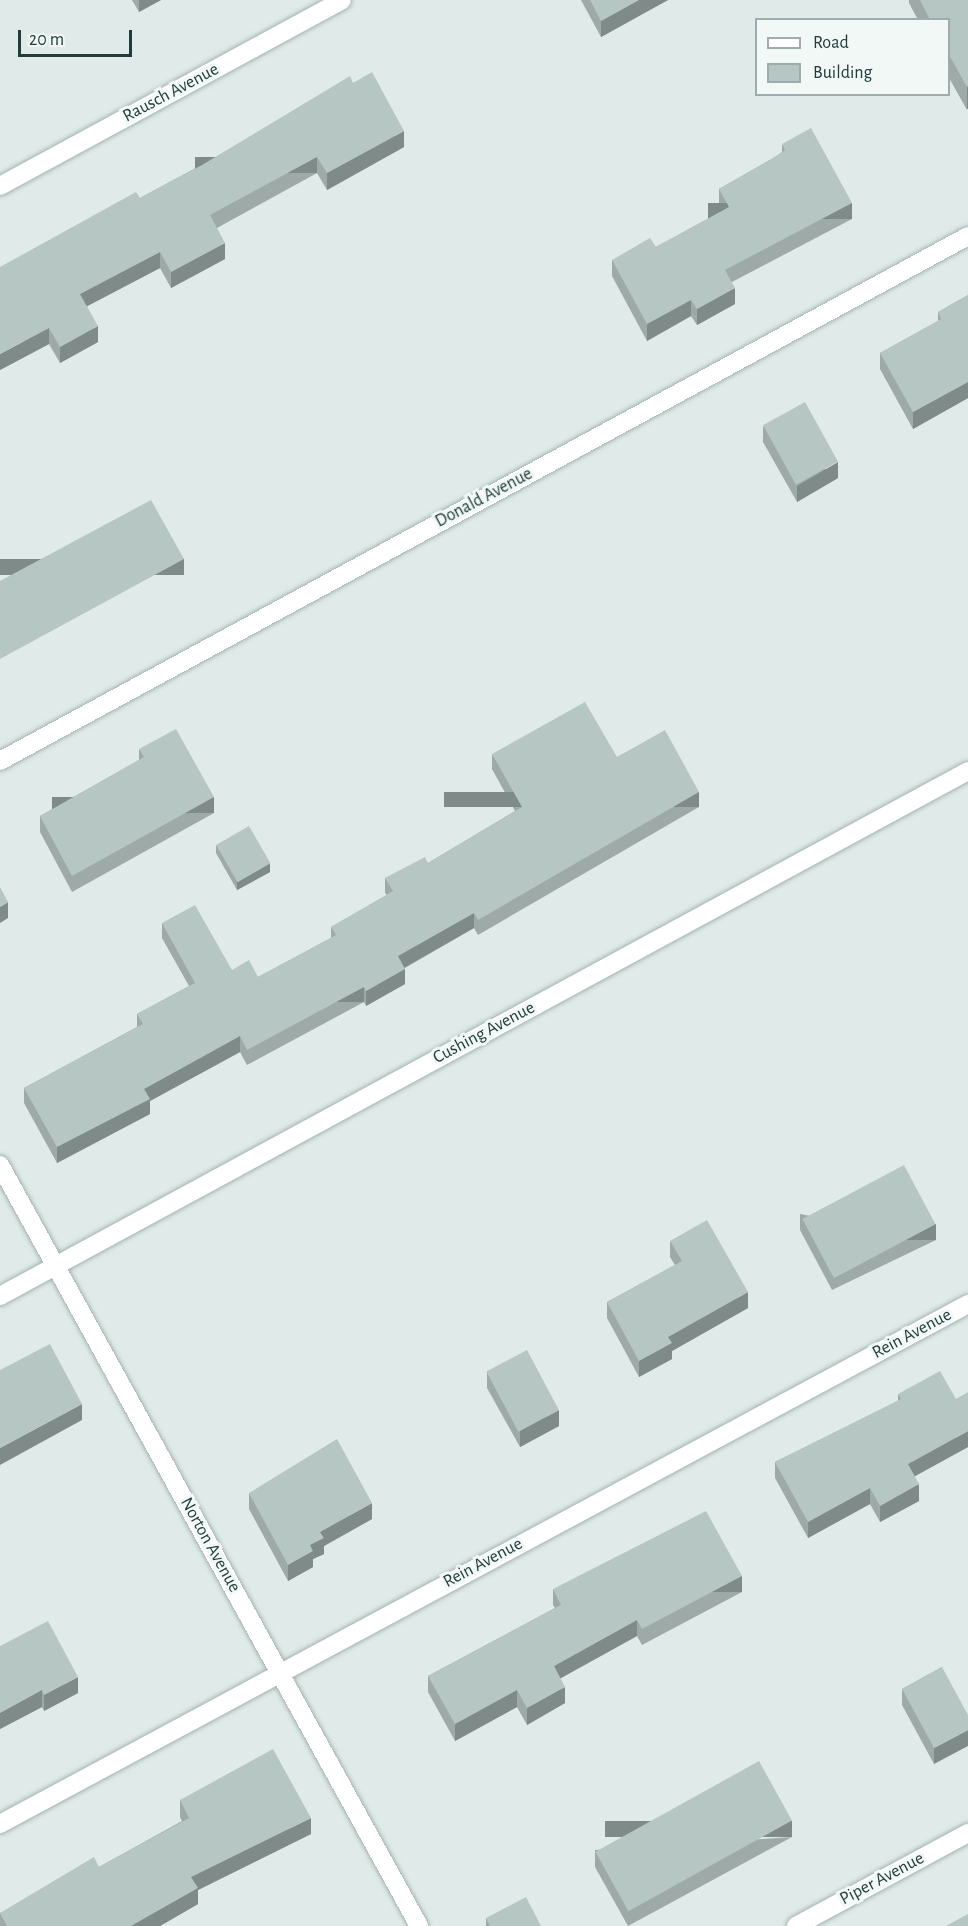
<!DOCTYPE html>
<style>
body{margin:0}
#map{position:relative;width:968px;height:1926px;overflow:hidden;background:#e0ebe9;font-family:"Alegreya Sans",sans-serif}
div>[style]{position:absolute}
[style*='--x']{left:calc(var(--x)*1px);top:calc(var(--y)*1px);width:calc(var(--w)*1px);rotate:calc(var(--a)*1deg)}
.roads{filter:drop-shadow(0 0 2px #a3b3b1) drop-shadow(0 0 2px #a3b3b1)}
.minor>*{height:18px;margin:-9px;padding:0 9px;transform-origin:9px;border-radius:9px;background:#fff}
.wall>*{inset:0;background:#9daaa8}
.shaded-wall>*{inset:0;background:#7f8b88;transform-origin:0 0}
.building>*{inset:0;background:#b6c6c3;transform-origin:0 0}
span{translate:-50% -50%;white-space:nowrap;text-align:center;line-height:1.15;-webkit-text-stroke:6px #f1f8f6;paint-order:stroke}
.street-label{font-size:18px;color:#213c3b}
.legend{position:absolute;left:755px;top:18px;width:195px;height:78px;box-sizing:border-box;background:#f1f8f6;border:2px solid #9eadab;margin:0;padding:8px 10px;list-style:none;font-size:18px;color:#213c3b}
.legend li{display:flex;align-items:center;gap:12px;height:30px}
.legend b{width:30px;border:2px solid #9eadab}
.scale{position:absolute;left:18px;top:30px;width:114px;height:27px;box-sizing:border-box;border:3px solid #213c3b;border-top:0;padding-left:8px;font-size:18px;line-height:21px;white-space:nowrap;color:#213c3b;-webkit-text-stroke:4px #f1f8f6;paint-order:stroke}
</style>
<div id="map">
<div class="roads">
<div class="minor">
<i style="--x:0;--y:186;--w:389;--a:-28.5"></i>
<i style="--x:0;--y:761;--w:1101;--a:-28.47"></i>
<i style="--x:0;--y:1165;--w:869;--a:61.16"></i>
<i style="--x:0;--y:1296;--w:1101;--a:-28.47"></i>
<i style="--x:0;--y:1824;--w:1099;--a:-28.24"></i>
<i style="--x:796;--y:1926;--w:196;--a:-28.4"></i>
</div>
</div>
<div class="wall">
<i style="clip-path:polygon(132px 0,161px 0,139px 12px)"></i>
<i style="clip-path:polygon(581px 0,668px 0,601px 37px)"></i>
<i style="clip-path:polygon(909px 0,968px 0,967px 110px,948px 76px,948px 20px,918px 20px,909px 3px)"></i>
<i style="clip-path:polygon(353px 83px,404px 147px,327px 190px,317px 173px,217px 228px,225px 259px,171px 288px,160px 268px,87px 306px,98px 342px,60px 363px,49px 344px,0 370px,140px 198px)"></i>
<i style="clip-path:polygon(782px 144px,852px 219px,732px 282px,735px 304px,697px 325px,691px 316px,647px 341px,612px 276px,612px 260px,656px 247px,722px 211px,719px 205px,719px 189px,775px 157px,782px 152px)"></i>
<i style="clip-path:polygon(968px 295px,968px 398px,913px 429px,880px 369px,880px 353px,938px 321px,938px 312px)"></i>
<i style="clip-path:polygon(763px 426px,838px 478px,797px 502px,763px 442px)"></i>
<i style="clip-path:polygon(139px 749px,214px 813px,72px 892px,40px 832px,40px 816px,139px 760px)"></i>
<i style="clip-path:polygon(492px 754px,617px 757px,699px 807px,478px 935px,474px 928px,405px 968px,405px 984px,366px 1006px,364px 1002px,247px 1065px,240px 1052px,150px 1101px,150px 1114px,57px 1163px,24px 1103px,24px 1088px,137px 1027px,137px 1014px,189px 986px,162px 938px,162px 923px,232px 970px,258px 977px,331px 938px,331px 927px,387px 895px,385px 893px,385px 878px,428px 863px,515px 811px,492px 769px)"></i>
<i style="clip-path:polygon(216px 845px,270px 872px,237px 890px,216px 853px)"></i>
<i style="clip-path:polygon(800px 1214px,936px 1240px,832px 1290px,800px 1230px)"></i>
<i style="clip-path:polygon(670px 1241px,748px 1308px,672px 1351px,672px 1359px,639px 1377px,607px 1318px,607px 1302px,675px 1265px,670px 1257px)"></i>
<i style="clip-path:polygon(487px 1372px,559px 1426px,520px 1447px,487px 1388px)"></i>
<i style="clip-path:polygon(898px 1394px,968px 1447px,915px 1476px,919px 1501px,880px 1522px,870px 1504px,808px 1538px,775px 1478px,775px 1462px,898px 1401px)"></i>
<i style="clip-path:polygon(249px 1493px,372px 1519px,324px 1546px,324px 1554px,313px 1559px,313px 1567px,288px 1581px,249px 1509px)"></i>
<i style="clip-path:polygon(553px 1589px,742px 1592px,642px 1645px,637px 1636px,560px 1678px,565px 1703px,527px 1725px,517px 1707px,455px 1741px,428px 1692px,428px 1676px,555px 1608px,553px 1605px)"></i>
<i style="clip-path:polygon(0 1646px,78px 1693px,44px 1711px,42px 1707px,0 1729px)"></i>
<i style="clip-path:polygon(942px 1667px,934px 1764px,902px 1705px,902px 1689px)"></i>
<i style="clip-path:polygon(180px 1800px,311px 1834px,198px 1890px,198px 1904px,160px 1926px,0 1926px,0 1913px,99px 1867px,182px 1821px,180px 1817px)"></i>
<i style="clip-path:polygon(792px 1837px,628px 1926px,595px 1867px,595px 1850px)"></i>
<i style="clip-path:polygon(486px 1918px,541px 1926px,486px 1926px)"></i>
</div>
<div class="shaded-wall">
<i style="clip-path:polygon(139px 0,161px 0,139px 12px)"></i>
<i style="clip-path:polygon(639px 0,668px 0,601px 37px,601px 21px)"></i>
<i style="left:968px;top:86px;width:23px;height:1px;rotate:90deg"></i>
<i style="clip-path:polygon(404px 131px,404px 147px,327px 190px,327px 173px)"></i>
<i style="left:317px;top:157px;width:16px;height:122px;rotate:90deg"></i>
<i style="left:852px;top:203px;width:16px;height:144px;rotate:90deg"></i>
<i style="clip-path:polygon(225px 243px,225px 259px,171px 288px,171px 272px)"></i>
<i style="clip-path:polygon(160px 252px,160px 268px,80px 310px,80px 294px)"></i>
<i style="clip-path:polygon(735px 288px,735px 304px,697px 325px,697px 309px)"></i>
<i style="clip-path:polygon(691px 300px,691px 316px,647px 341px,647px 324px)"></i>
<i style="clip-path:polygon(98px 326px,98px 342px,60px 363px,60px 347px)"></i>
<i style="clip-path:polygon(49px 328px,49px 344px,0 370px,0 354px)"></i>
<i style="clip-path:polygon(968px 382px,968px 398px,913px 429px,913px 412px)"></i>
<i style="clip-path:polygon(838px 462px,838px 478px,797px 502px,797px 486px)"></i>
<i style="left:184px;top:559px;width:16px;height:209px;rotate:90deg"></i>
<i style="left:699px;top:792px;width:15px;height:255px;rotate:90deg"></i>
<i style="left:214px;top:797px;width:16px;height:162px;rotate:90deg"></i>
<i style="clip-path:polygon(270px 863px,270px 872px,237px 890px,237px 882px)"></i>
<i style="clip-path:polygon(8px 902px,8px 918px,0 923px,0 907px)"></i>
<i style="clip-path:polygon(474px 913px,474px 928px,398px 971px,398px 956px)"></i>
<i style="clip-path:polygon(405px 969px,405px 984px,366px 1006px,366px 991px)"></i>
<i style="left:364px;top:987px;width:15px;height:133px;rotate:90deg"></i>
<i style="clip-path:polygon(240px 1036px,240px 1052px,150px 1101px,150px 1114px,57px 1163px,57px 1147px,144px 1089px)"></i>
<i style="left:936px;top:1224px;width:16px;height:115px;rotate:90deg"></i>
<i style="clip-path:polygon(748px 1292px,748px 1308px,672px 1351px,672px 1359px,639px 1377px,639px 1361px,668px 1337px)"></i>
<i style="clip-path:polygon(82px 1404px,82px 1420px,0 1465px,0 1448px)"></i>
<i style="clip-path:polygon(559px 1410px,559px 1426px,520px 1447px,520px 1431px)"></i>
<i style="clip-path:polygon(968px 1431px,968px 1447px,908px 1480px,908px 1464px)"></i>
<i style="clip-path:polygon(919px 1484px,919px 1501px,880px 1522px,880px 1506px)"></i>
<i style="clip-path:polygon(870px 1488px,870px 1504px,808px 1538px,808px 1522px)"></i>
<i style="clip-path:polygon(372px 1503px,372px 1519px,324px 1546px,324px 1554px,313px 1559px,313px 1567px,288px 1581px,288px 1565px,310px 1545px,320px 1532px)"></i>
<i style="left:742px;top:1576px;width:16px;height:113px;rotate:90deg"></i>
<i style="clip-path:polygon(637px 1620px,637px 1636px,554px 1682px,554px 1666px)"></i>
<i style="clip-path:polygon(78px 1677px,78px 1693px,44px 1711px,44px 1695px)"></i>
<i style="clip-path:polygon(565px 1687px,565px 1703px,527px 1725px,527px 1708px)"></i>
<i style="clip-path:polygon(42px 1690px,42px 1707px,0 1729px,0 1713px)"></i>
<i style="clip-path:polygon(517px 1690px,517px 1707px,455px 1741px,455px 1724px)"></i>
<i style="clip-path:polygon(968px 1730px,968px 1746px,934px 1764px,934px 1748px)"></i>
<i style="clip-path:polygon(311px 1818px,311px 1834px,198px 1890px,198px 1904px,160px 1926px,131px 1926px,191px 1877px)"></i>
<i style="left:792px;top:1821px;width:16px;height:187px;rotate:90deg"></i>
</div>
<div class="building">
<i style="clip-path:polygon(590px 0,639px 0,601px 21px)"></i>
<i style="clip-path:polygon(920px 0,968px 0,968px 86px,967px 87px,948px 53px,948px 20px,930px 20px)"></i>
<i style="clip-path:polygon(372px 72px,404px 131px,327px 173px,317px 157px,210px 215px,225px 243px,171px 272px,160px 252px,80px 294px,98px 326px,60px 347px,49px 328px,0 354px,0 267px,136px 192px,140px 198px,202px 165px,350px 76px,353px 83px)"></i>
<i style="clip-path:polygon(811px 128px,852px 203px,725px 270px,735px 288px,697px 309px,691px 300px,647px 324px,612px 260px,650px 238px,656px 247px,729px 207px,719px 189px,775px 157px,785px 150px,782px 144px)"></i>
<i style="clip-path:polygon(968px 295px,968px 382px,913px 412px,880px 353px,941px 319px,938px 312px)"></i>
<i style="left:805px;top:402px;width:68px;height:48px;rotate:61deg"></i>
<i style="clip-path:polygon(151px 500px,184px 559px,0 659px,0 581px)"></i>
<i style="clip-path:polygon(585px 702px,617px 757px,665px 730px,699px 792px,478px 920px,474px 913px,398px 956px,405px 969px,366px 991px,364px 987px,247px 1050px,240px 1036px,144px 1089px,150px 1099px,57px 1147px,24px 1088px,143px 1024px,137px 1014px,195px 983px,162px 923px,195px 905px,232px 970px,249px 960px,258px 977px,336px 935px,331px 927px,393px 891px,385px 878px,425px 857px,428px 863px,522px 807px,492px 754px)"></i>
<i style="clip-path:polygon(176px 729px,214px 797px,72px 876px,40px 816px,144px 757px,139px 749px)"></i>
<i style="left:249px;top:826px;width:43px;height:38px;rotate:60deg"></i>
<i style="clip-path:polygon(0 887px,8px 902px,0 907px)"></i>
<i style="left:904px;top:1165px;width:67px;height:115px;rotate:62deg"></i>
<i style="clip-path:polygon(707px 1220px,748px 1292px,668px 1337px,672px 1343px,639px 1361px,607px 1302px,682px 1261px,670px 1241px)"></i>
<i style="clip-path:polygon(50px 1344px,82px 1404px,0 1448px,0 1370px)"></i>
<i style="left:527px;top:1350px;width:68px;height:46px;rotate:62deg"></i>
<i style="clip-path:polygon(940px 1371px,956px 1399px,968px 1392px,968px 1431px,908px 1464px,919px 1484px,880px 1506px,870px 1488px,808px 1522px,775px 1462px,901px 1399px,898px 1394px)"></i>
<i style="clip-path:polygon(337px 1439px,372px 1503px,320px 1532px,324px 1538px,310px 1545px,313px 1551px,288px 1565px,249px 1493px)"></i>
<i style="clip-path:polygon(706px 1511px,742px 1576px,642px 1629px,637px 1620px,554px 1666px,565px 1687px,527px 1708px,517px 1690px,455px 1724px,428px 1676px,561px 1605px,553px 1589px)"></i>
<i style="clip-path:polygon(48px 1621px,78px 1677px,44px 1695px,42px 1690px,0 1713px,0 1646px)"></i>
<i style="clip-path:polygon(942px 1667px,968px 1715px,968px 1730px,934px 1748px,902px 1689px)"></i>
<i style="clip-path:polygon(273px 1749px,311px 1818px,191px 1877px,198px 1888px,131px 1926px,7px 1926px,0 1913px,94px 1857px,99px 1867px,189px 1818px,180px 1800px)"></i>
<i style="left:759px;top:1761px;width:68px;height:187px;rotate:61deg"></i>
<i style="clip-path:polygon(526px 1897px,541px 1926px,490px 1926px,486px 1918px)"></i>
<i style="clip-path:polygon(968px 1914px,968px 1926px,946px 1926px)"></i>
</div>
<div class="street-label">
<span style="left:171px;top:93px;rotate:-28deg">Rausch Avenue</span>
<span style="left:484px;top:498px;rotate:-28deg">Donald Avenue</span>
<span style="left:484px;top:1033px;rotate:-28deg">Cushing Avenue</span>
<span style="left:912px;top:1334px;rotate:-28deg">Rein Avenue</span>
<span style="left:210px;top:1545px;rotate:61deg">Norton Avenue</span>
<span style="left:483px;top:1563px;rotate:-28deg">Rein Avenue</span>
<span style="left:882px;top:1879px;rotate:-28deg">Piper Avenue</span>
</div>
<ul class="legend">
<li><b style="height:8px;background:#fff"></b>Road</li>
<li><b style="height:16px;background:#b6c6c3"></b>Building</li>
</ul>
<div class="scale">20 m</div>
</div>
